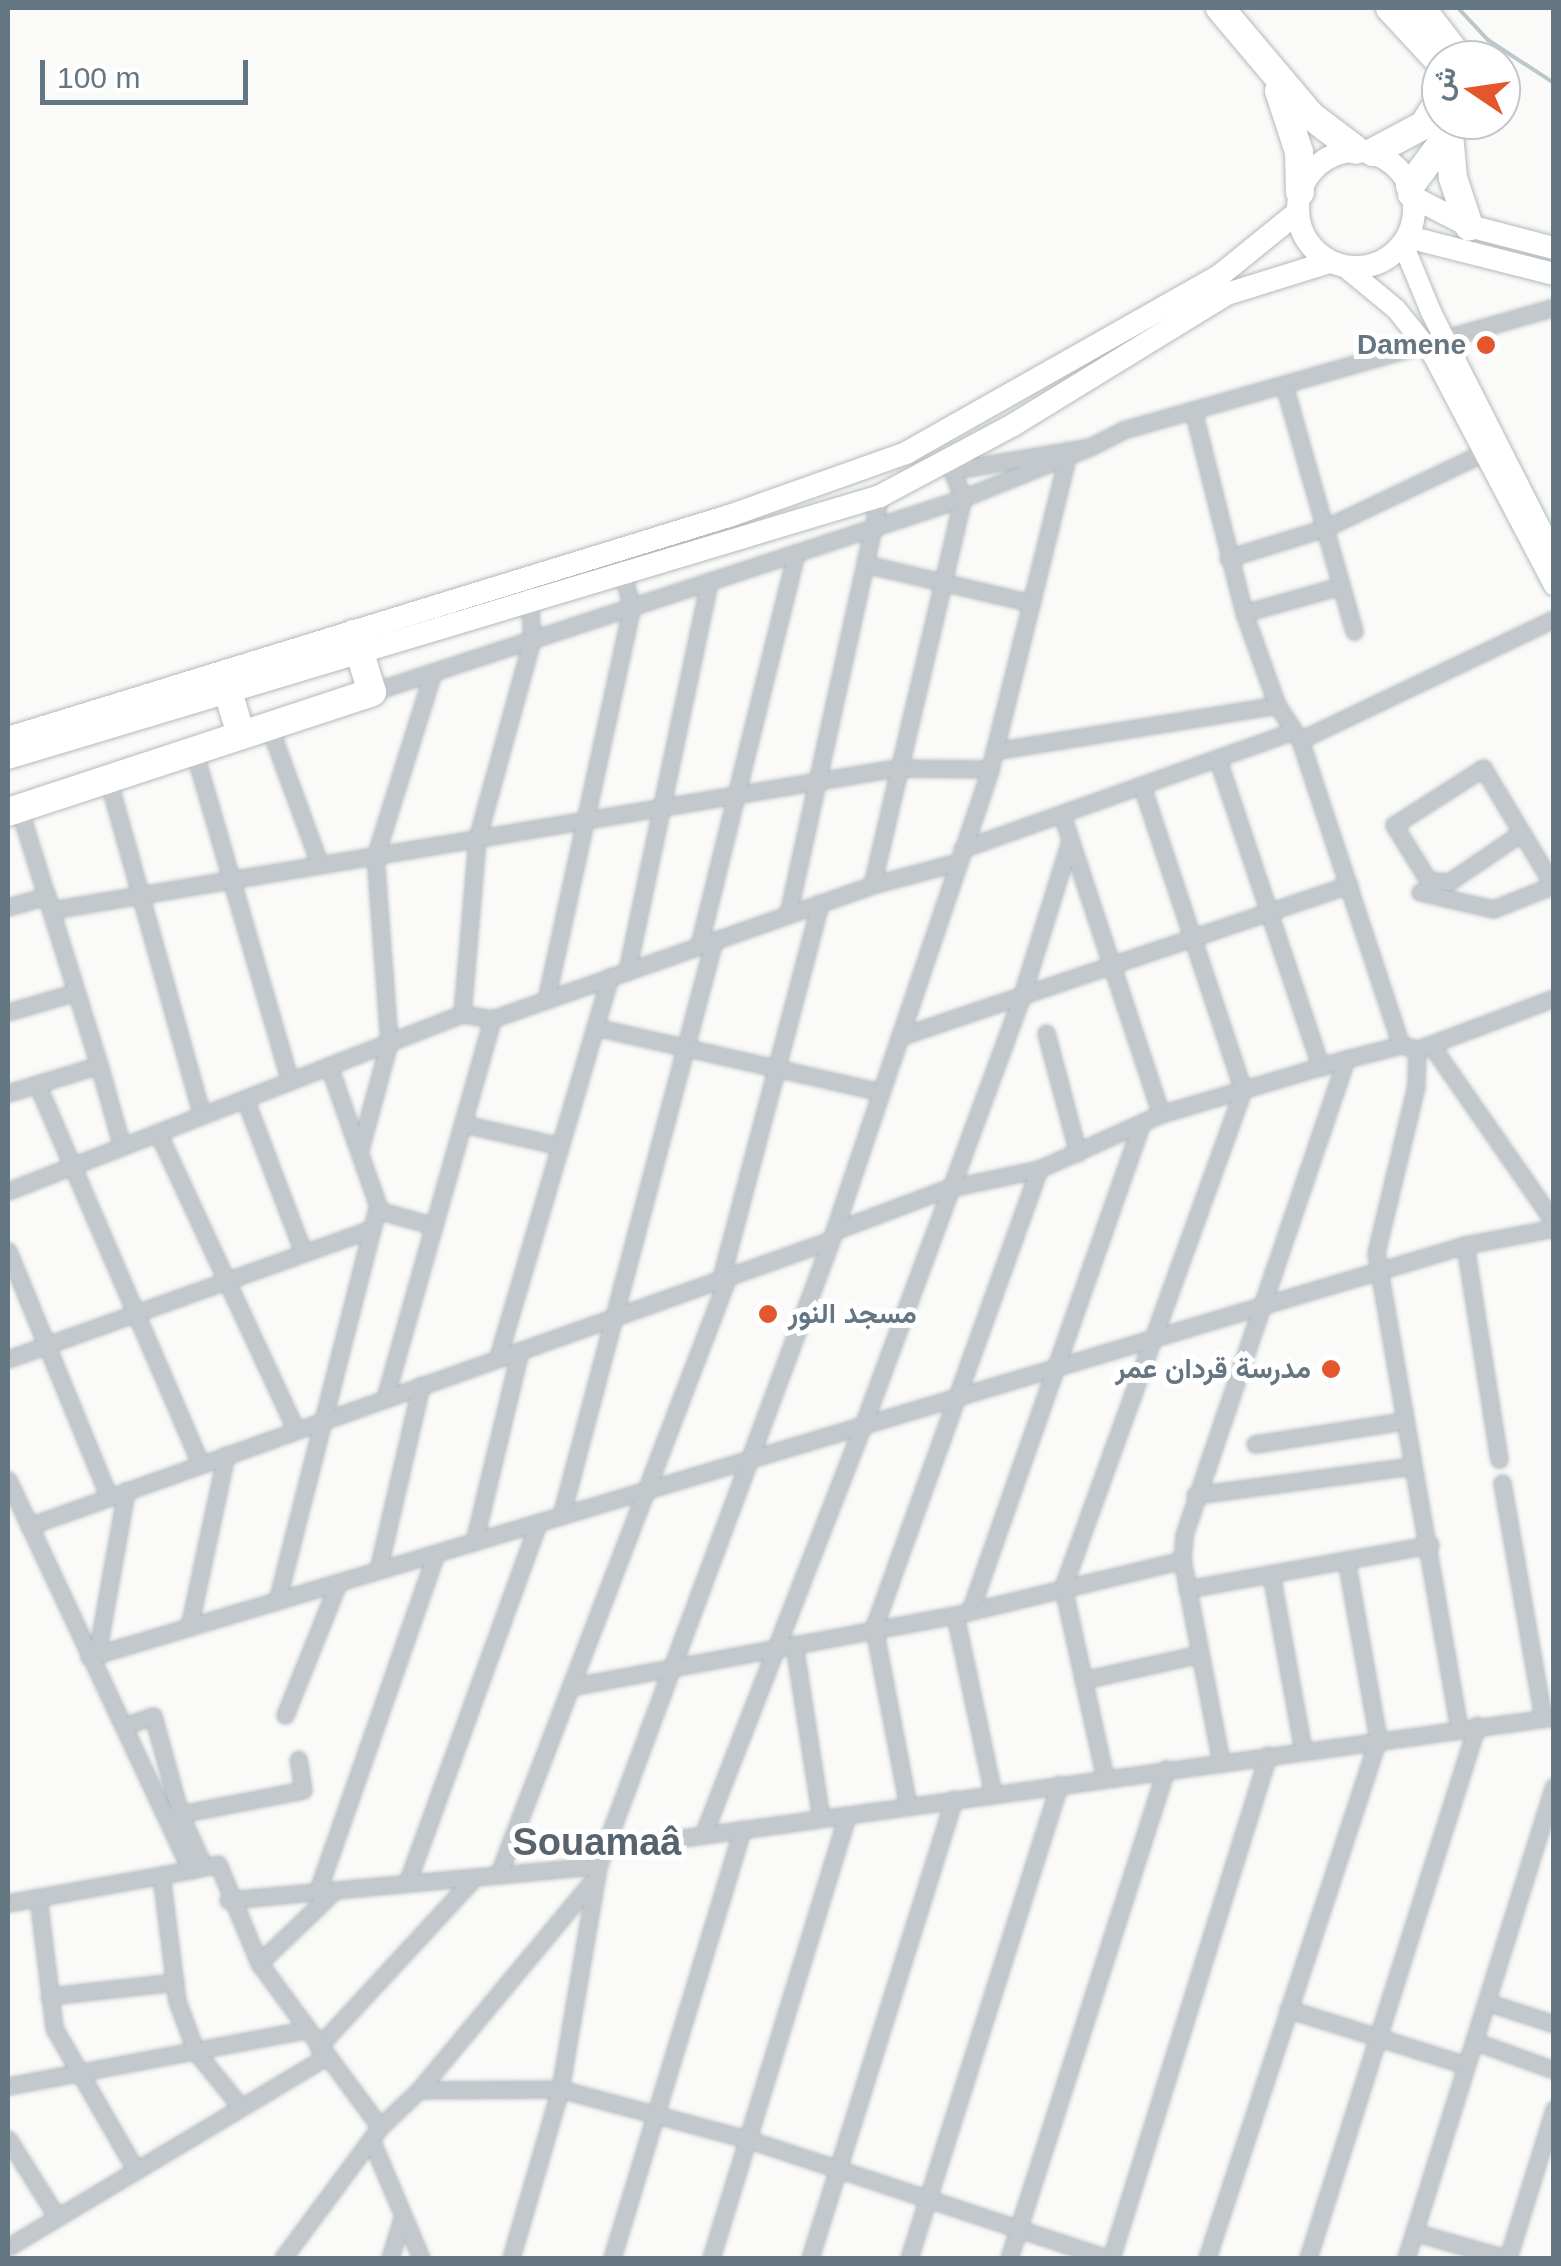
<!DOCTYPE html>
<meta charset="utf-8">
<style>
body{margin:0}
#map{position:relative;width:1561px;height:2266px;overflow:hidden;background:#fafaf8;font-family:Helvetica,Vazirmatn,sans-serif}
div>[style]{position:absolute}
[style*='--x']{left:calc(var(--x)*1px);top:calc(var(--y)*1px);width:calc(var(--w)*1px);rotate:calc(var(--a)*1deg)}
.stream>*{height:4px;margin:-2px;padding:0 2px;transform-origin:2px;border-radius:2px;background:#bbc7cb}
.roads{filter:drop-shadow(0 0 2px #b3babf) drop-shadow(0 0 2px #b3babf)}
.street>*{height:15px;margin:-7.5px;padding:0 7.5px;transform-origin:7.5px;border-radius:7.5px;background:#c3c8cc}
.secondary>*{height:20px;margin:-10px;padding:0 10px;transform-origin:10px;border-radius:10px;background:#fff}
.primary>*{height:22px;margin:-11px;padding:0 11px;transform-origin:11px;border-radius:11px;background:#fff}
.primary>.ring{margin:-11px;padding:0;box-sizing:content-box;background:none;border:22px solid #fff;border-radius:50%}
.highway>*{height:28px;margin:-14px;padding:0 14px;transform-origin:14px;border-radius:14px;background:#fff}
.dots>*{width:28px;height:28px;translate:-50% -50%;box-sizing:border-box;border:5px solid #fff;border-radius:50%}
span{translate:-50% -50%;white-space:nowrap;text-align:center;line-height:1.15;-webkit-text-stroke:10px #fff;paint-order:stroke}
.poi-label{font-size:28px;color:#657683;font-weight:700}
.right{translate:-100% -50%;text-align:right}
.left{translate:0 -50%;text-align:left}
.district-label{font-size:38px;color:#57646e;font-weight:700}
.frame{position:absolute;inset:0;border:10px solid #657683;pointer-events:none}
.north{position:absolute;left:1421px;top:40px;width:100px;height:100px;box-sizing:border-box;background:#fff;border:2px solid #c1c8cd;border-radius:50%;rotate:283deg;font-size:28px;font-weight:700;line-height:40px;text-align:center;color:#657683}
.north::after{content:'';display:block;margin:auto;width:35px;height:45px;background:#e4572e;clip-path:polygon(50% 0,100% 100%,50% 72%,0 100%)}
.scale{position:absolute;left:40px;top:60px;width:208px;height:45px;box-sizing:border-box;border:5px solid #657683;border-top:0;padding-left:12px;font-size:30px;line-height:35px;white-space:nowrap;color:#657683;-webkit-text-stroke:8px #fff;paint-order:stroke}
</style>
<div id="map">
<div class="stream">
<i style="--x:1458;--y:8;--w:44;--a:46.8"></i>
<i style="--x:1488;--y:40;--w:79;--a:33.1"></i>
</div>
<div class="roads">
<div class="street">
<i style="--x:1284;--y:385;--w:256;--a:74.1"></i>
<i style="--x:1193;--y:410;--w:209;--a:75.9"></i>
<i style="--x:1244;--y:613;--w:98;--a:70.3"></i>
<i style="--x:1277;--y:705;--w:42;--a:56.7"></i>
<i style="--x:1300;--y:740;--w:321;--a:71.7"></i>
<i style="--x:955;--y:470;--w:137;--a:-9.7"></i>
<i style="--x:1090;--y:447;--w:37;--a:-27"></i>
<i style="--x:1123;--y:430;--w:448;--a:-15.9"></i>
<i style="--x:1228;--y:558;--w:102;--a:-17.2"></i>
<i style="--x:1325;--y:528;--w:177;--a:-25.4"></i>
<i style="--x:865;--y:564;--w:171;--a:13.2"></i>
<i style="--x:1244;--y:613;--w:101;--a:-15.6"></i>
<i style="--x:372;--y:692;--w:622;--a:-18.17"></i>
<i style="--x:963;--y:498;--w:137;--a:-21.9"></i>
<i style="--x:269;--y:726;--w:148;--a:69.9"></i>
<i style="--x:1300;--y:740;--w:281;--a:-25.5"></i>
<i style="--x:194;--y:751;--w:344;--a:73.8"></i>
<i style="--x:994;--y:751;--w:287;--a:-9.2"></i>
<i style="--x:1218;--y:760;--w:324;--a:71.5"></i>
<i style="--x:108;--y:779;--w:349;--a:74.4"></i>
<i style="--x:1062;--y:815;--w:315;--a:71.7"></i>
<i style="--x:1521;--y:833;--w:87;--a:145.8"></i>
<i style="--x:1449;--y:882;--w:21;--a:-175"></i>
<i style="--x:1428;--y:880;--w:65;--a:-121.7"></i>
<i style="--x:1394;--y:825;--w:106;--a:-32.6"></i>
<i style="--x:1483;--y:768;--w:136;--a:59.1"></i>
<i style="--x:962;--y:849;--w:351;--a:-19.6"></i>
<i style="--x:872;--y:885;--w:398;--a:-76.8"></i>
<i style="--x:963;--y:498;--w:38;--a:-112"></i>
<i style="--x:1420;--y:892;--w:75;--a:13.1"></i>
<i style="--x:1493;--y:909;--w:66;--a:-21.5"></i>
<i style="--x:8;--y:907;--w:41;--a:-15.8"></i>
<i style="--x:51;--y:910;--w:857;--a:-9.54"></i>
<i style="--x:896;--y:768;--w:94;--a:0.6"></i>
<i style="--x:788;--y:914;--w:428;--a:-77.6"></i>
<i style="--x:699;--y:945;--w:404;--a:-76.1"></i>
<i style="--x:627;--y:971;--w:398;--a:-78.1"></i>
<i style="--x:546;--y:1000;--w:402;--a:-77.7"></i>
<i style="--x:632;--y:607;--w:40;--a:-106"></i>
<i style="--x:8;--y:1012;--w:71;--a:-16.4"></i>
<i style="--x:462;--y:1014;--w:176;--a:-85.1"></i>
<i style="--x:477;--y:839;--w:206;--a:-74.6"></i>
<i style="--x:532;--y:640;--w:45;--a:-93.8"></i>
<i style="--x:595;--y:1027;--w:292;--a:12.8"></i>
<i style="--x:1046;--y:1033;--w:124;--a:75.1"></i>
<i style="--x:899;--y:1037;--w:475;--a:-18.7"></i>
<i style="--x:1431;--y:1045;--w:216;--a:55.2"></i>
<i style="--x:1421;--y:1048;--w:142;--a:-20.6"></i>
<i style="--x:99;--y:1065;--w:85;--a:74.3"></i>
<i style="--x:37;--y:1084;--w:414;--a:66.7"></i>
<i style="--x:8;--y:1093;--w:95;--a:-17.1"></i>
<i style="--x:99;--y:1065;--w:269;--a:-107.3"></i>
<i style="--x:245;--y:1099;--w:160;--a:69.2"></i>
<i style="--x:464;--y:1124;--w:98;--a:12.9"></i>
<i style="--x:158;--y:1133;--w:327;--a:65.1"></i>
<i style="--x:360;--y:1149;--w:111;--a:-74.8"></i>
<i style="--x:389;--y:1042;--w:186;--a:-94.3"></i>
<i style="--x:375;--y:857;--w:194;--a:-72.6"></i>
<i style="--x:8;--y:1191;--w:487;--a:-21.3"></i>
<i style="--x:462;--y:1014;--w:30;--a:9"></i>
<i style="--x:492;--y:1019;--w:403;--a:-19.4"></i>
<i style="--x:872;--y:885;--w:89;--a:-15"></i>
<i style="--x:377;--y:1210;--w:56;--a:15.5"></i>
<i style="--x:834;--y:1231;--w:119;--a:-20.7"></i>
<i style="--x:945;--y:1189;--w:96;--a:-12"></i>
<i style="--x:1039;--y:1169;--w:134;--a:-24.3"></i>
<i style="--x:1161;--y:1114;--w:193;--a:-16.6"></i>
<i style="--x:1346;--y:1059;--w:57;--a:-14.3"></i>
<i style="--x:1401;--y:1045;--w:16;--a:14"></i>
<i style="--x:1417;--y:1049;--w:37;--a:92"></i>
<i style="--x:1416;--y:1086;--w:172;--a:103.5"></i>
<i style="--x:1376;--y:1253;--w:482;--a:80.1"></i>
<i style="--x:1465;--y:1245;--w:217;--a:81"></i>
<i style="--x:8;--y:1251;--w:266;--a:67.7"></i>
<i style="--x:721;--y:1278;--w:388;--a:-75.2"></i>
<i style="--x:498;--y:1357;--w:397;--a:-73.6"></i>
<i style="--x:8;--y:1359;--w:387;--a:-19.7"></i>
<i style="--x:385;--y:1398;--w:394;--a:-74.2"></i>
<i style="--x:1255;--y:1444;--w:151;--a:-8.8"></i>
<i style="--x:8;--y:1480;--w:431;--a:64.9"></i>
<i style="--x:1502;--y:1483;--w:239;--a:80.1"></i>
<i style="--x:1195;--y:1495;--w:219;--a:-7.6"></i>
<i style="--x:561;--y:1516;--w:596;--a:-75.12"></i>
<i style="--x:29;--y:1526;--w:851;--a:-19.63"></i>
<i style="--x:474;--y:1542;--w:197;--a:-76.5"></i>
<i style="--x:378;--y:1570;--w:190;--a:-76.9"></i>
<i style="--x:1271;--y:1574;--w:179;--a:79.7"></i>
<i style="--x:1187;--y:1589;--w:247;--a:-10.3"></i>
<i style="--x:277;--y:1601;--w:408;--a:-75.7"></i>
<i style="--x:378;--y:1206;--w:148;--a:-109.3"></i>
<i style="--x:970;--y:1611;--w:518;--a:-70.62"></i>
<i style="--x:955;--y:1615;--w:183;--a:78"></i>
<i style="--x:189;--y:1627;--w:176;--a:-77.9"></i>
<i style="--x:794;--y:1644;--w:176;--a:81.2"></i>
<i style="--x:97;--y:1654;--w:166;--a:-79.9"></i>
<i style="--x:89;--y:1657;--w:1436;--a:-16.67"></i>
<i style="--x:1465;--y:1245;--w:91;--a:-10.8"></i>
<i style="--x:1083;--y:1680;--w:120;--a:-12.5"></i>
<i style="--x:570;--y:1687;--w:392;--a:-10.6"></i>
<i style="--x:955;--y:1615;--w:234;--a:-13.6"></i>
<i style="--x:285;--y:1715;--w:142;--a:-68.1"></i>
<i style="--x:124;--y:1726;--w:31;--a:-19"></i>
<i style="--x:153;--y:1716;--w:102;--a:74.6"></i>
<i style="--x:180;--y:1814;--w:58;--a:65.6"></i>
<i style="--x:204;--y:1867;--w:14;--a:-12"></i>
<i style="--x:218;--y:1864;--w:107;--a:67.5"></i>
<i style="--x:259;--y:1963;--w:204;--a:53.6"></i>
<i style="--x:1221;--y:1762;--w:206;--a:-100.9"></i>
<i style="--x:1182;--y:1560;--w:25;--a:-85"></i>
<i style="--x:1184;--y:1535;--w:503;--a:-71.2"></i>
<i style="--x:1105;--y:1778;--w:196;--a:-102.4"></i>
<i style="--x:1063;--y:1587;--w:529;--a:-70.09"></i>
<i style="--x:1243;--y:1090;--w:319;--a:-108.4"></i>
<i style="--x:908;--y:1806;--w:182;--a:-100.8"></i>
<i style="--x:874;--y:1627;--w:487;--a:-70.2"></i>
<i style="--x:180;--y:1814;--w:125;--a:-11"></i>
<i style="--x:303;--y:1790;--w:31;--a:-99"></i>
<i style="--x:703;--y:1835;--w:445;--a:-68.7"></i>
<i style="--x:865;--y:1420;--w:453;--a:-69.7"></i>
<i style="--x:1022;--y:995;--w:161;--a:-72.7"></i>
<i style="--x:603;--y:1849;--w:960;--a:-7.9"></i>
<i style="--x:499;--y:1873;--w:642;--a:-68.99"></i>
<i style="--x:161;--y:1875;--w:127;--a:82.8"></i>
<i style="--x:177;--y:2001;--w:54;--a:69.6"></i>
<i style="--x:196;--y:2052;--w:70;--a:50.8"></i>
<i style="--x:407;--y:1883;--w:383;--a:-70"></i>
<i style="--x:317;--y:1893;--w:360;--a:-70.7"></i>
<i style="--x:38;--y:1897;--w:132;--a:83"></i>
<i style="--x:54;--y:2028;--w:163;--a:60.1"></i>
<i style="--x:228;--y:1900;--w:372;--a:-5.3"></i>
<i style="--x:8;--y:1903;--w:195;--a:-10.3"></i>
<i style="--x:259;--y:1963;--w:104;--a:-43.8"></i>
<i style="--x:49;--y:1996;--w:127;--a:-6.3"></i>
<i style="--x:1487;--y:2002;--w:71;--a:18.2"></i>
<i style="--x:1288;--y:2009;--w:187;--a:17.5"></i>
<i style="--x:1474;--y:2041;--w:85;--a:19.9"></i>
<i style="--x:318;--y:2047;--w:227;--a:-47.3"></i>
<i style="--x:8;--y:2086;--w:300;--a:-10.7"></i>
<i style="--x:419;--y:2090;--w:141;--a:-0.4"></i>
<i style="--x:560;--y:2089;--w:194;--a:15"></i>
<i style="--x:747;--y:2139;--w:379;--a:18.3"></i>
<i style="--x:8;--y:2139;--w:92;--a:57.9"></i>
<i style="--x:372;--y:2142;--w:126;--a:67.1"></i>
<i style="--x:1414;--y:2232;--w:95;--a:15.9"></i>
<i style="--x:8;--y:2247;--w:370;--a:-30.9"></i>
<i style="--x:283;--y:2258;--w:163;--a:-53.5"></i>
<i style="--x:380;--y:2127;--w:54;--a:-43.5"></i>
<i style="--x:419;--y:2090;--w:269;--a:-50.3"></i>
<i style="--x:390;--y:2258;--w:38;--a:-73"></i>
<i style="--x:511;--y:2258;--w:176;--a:-73.8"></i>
<i style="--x:560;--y:2089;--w:226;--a:-80.3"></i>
<i style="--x:598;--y:1866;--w:668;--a:-69.58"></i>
<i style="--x:831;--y:1240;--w:497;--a:-71.3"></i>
<i style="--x:990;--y:769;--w:316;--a:-76.1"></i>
<i style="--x:612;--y:2258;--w:448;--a:-73.1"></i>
<i style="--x:711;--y:2258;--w:463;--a:-72.9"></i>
<i style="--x:810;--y:2258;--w:481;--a:-72.6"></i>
<i style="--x:909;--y:2258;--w:497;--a:-72.4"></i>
<i style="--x:1009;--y:2258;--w:514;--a:-72.2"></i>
<i style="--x:1111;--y:2258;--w:527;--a:-72.67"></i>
<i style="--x:1207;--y:2258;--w:546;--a:-71.76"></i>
<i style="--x:1378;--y:1739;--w:182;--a:-100.1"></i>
<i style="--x:1308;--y:2258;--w:559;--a:-72.41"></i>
<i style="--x:1406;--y:2258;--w:494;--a:-72.6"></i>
<i style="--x:1508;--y:2258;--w:156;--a:-72.8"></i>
</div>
<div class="secondary">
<i style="--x:1403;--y:244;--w:74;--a:67.6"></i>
<i style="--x:1431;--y:312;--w:271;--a:63.1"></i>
<i style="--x:1345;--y:267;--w:66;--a:39.5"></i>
<i style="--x:1396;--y:309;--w:59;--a:51.2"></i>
<i style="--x:1433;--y:355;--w:260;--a:62.3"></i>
</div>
<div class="primary">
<i class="ring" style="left:1298px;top:151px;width:94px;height:94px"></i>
<i style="--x:1409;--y:195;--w:68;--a:27.3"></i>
<i style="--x:1469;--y:226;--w:88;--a:14.5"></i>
<i style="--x:1408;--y:237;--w:151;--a:14.2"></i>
<i style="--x:8;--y:738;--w:758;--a:-17.12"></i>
<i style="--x:732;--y:515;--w:185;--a:-19.6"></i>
<i style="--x:906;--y:453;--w:360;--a:-29.5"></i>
<i style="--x:1219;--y:276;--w:102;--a:-39"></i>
<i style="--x:8;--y:758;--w:911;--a:-16.72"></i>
<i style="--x:880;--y:496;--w:151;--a:-28.1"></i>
<i style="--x:1013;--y:425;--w:251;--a:-31.5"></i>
<i style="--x:1227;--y:294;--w:108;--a:-17.3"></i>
</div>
<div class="highway">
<i style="--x:1220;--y:8;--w:141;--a:49.9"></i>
<i style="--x:1311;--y:116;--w:56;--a:37.1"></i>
<i style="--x:1390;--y:8;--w:75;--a:47.2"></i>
<i style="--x:1421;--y:8;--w:66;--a:52.4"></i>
<i style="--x:1279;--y:91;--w:64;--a:71.8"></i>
<i style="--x:1299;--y:152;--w:40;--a:88.6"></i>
<i style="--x:1449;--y:134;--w:44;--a:84.8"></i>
<i style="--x:1453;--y:178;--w:51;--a:71.6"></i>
<i style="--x:1373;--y:152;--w:58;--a:-27.9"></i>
<i style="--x:1424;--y:125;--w:32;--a:-58"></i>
<i style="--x:1410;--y:186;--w:69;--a:-53.3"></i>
<i style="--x:229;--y:695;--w:42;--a:73.3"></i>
<i style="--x:8;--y:812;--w:383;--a:-18.2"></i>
<i style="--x:372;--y:692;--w:61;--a:-107.2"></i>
</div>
</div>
<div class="dots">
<i style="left:1486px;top:345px;background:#e4572e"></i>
<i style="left:768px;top:1314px;background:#e4572e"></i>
<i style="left:1331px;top:1369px;background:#e4572e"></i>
</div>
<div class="poi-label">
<span class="right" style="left:1466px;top:345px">Damene</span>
<span class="left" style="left:788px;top:1314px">مسجد النور</span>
<span class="right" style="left:1311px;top:1369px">مدرسة قردان عمر</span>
</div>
<div class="district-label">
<span style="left:597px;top:1843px">Souamaâ</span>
</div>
<div class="frame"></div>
<div class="north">ش</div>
<div class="scale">100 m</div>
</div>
